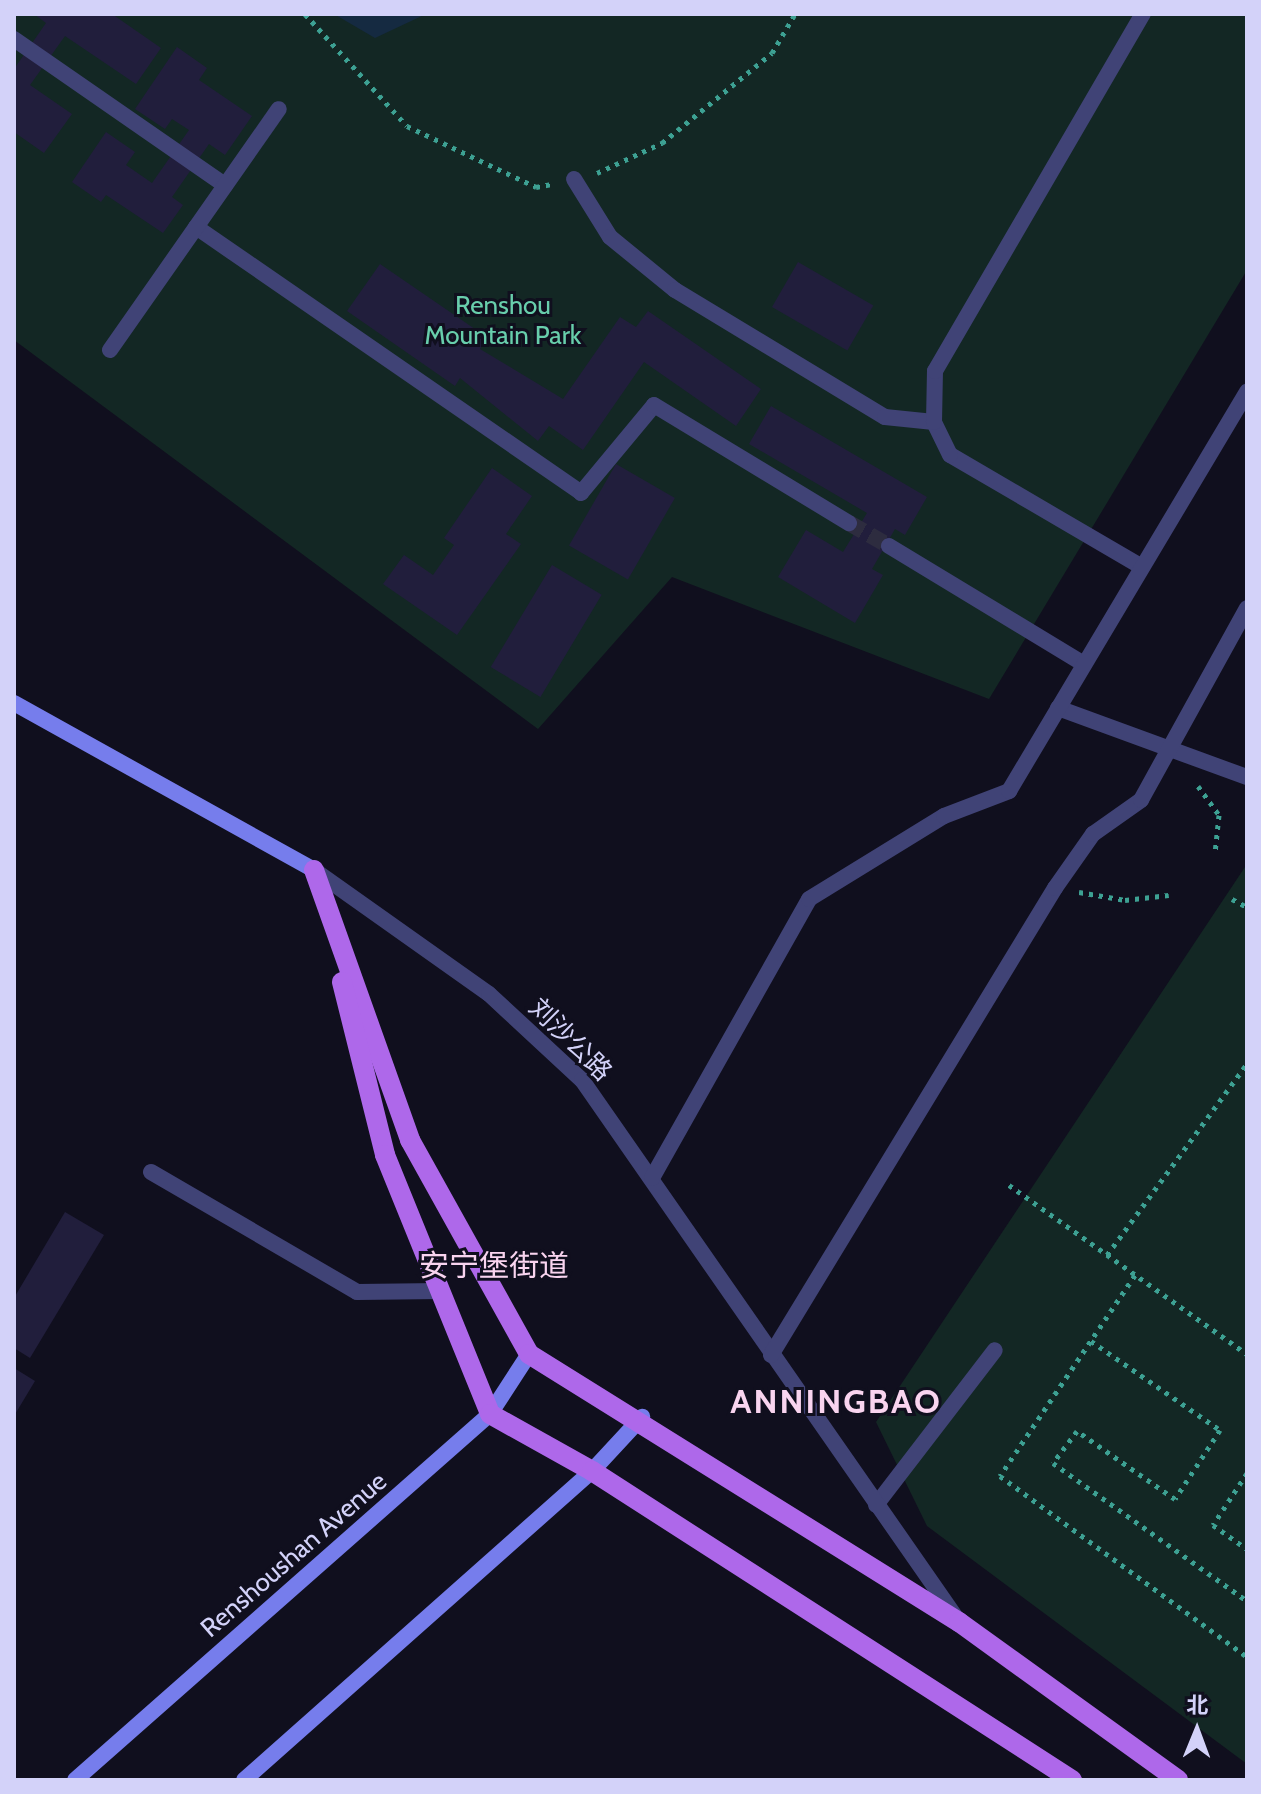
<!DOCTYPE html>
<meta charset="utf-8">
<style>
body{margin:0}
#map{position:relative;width:1261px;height:1794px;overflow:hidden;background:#100f1e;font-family:Cabin,"Noto Sans SC",sans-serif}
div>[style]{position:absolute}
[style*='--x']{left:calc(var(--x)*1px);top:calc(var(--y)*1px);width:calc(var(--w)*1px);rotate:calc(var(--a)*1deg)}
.green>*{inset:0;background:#132724}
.water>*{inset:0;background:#152a41}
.building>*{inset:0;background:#211e3c;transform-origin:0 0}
.street-tunnel>*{height:16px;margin-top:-8px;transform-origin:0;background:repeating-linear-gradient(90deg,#2d2c3f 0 16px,transparent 0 24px)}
.path>*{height:5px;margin-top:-2.5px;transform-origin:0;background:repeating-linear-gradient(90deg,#3da193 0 4px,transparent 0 10px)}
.lane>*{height:16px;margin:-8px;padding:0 8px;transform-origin:8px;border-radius:8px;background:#404376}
.street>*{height:16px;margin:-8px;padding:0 8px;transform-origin:8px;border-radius:8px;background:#404376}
.secondary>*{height:16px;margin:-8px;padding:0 8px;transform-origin:8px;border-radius:8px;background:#767dec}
.primary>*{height:20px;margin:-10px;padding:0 10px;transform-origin:10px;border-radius:10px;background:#ae68ea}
span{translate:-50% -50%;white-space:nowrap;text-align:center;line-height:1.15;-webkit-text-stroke:6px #100f1e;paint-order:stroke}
.park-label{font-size:26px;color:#68ceac}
.street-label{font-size:26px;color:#d3d2f9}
.quarter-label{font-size:30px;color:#f9d4ef}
.district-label{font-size:34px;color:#f9d4ef;font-weight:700;letter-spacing:2px}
.frame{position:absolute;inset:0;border:16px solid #d3d2f9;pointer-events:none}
.north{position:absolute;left:1157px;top:1690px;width:80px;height:80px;-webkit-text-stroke:6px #100f1e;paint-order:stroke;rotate:1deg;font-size:22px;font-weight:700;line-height:32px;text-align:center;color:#d3d2f9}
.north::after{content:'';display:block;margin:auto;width:28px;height:36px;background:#d3d2f9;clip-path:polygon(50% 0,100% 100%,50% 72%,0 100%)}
</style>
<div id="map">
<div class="green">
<i style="clip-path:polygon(14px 14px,1247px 14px,1247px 270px,989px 699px,672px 577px,538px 729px,14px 340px)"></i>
<i style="clip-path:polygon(1247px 864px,1247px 1764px,927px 1526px,876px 1422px)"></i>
</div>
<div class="water">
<i style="clip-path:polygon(334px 14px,426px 14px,375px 38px)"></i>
</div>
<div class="building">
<i style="clip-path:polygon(34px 14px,112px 14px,161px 48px,136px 84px,65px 36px,30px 85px,72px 114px,44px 153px,14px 132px,14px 69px,46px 23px)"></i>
<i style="clip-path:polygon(177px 47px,207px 68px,199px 80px,252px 116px,225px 155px,209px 144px,172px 197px,183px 205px,163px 233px,106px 195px,101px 202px,72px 182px,106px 132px,135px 152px,126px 165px,152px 183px,189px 130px,172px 119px,165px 129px,135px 109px)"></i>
<i style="left:798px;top:262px;width:87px;height:52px;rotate:30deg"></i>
<i style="clip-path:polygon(380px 264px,488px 338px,480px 349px,563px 399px,620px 317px,636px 327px,648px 311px,761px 389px,736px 426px,644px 362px,583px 450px,549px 426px,538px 441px,460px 378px,455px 386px,347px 311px)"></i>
<i style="clip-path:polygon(771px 406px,927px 497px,905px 535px,895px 529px,872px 569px,883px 575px,855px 623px,778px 577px,806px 530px,843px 552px,867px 513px,749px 444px)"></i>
<i style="left:616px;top:464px;width:68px;height:94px;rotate:30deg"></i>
<i style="clip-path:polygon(492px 468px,532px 496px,506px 534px,521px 544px,457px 635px,383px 584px,404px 555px,433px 575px,454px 545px,444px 538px)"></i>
<i style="left:552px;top:565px;width:58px;height:119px;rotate:31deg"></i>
<i style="clip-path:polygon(65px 1212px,104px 1235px,30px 1358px,14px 1348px,14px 1298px)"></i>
<i style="clip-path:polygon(14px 1368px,35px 1381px,14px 1416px)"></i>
</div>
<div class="street-tunnel">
<i style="--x:849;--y:523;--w:46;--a:29.9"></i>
</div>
<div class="path">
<i style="--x:305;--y:14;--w:151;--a:47.7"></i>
<i style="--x:407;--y:126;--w:143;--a:25.3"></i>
<i style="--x:536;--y:187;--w:16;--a:-11"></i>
<i style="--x:597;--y:173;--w:72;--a:-24.8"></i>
<i style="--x:662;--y:143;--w:142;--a:-39.3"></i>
<i style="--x:772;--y:53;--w:45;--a:-59.5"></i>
<i style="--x:1198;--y:786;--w:36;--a:54"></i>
<i style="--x:1219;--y:815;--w:39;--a:96"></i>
<i style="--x:1079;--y:892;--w:47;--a:9.9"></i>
<i style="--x:1125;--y:900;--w:44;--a:-6.5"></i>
<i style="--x:1232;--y:899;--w:17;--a:28"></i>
<i style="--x:1009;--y:1185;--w:292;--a:35.4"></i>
<i style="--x:1107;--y:1255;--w:237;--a:-53.8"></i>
<i style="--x:1135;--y:1275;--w:242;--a:123.9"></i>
<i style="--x:1000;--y:1476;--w:306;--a:36.2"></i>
<i style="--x:1091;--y:1341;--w:157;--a:34.6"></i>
<i style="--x:1220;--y:1430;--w:82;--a:123.1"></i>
<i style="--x:1175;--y:1499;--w:119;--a:-145.2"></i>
<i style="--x:1077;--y:1431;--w:40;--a:127"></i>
<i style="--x:1053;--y:1463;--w:238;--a:35.4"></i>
<i style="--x:1247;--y:1473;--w:62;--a:123.2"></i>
<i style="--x:1213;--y:1525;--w:42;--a:35.2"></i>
</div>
<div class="lane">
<i style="--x:574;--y:179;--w:68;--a:58.2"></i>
<i style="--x:610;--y:237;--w:84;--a:39.2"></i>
<i style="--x:675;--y:290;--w:245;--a:31.2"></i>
<i style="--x:885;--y:417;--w:49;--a:5.8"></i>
<i style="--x:1142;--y:567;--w:222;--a:-149.7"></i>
<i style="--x:950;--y:455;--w:37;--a:-116"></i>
<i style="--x:934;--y:422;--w:51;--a:-88.9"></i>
<i style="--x:935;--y:371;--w:413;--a:-59.8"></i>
<i style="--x:151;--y:1172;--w:238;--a:30.2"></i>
<i style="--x:357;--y:1292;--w:83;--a:-0.7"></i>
<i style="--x:876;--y:1505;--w:195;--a:-52.5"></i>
</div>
<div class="street">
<i style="--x:14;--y:39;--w:257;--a:34.7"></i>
<i style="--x:196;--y:227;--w:468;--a:34.6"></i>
<i style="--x:581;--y:493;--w:114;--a:-50.3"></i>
<i style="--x:654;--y:405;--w:228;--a:31.2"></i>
<i style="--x:110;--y:350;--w:294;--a:-55"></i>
<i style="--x:889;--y:546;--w:228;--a:31.2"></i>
<i style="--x:1058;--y:708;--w:201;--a:20.1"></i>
<i style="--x:314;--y:870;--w:214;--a:35.3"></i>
<i style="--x:489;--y:994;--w:127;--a:42.8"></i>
<i style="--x:582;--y:1080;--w:653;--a:55.17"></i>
<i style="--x:652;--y:1178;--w:320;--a:-60.6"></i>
<i style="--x:809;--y:899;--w:158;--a:-31.6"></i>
<i style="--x:944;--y:816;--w:70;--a:-21"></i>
<i style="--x:1009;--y:791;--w:465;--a:-59.2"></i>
<i style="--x:771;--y:1355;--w:547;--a:-58.69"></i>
<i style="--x:1055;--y:888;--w:66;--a:-54.9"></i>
<i style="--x:1093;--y:834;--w:59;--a:-35.3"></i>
<i style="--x:1141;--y:800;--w:219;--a:-61.1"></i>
</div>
<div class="secondary">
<i style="--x:14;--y:703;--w:343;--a:29.1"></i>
<i style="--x:75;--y:1780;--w:553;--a:-41.41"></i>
<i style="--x:490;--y:1414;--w:72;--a:-57"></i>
<i style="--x:244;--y:1780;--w:465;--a:-41.6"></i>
<i style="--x:592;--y:1471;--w:74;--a:-47.2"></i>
</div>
<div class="primary">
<i style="--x:314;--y:870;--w:287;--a:70.4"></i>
<i style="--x:410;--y:1140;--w:245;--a:60.9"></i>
<i style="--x:529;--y:1354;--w:507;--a:31.93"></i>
<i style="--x:959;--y:1622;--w:270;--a:35.8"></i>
<i style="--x:342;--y:982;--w:178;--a:76"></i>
<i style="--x:385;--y:1155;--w:279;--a:67.9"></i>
<i style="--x:490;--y:1414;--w:117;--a:29.2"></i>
<i style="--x:592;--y:1471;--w:571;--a:32.77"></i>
</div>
<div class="park-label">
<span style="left:503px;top:321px">Renshou<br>Mountain Park</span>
</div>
<div class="street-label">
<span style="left:570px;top:1040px;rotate:45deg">刘沙公路</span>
<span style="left:294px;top:1555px;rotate:-41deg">Renshoushan Avenue</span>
</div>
<div class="quarter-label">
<span style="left:494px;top:1266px">安宁堡街道</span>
</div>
<div class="district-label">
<span style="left:836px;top:1402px">ANNINGBAO</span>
</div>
<div class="frame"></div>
<div class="north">北</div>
</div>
